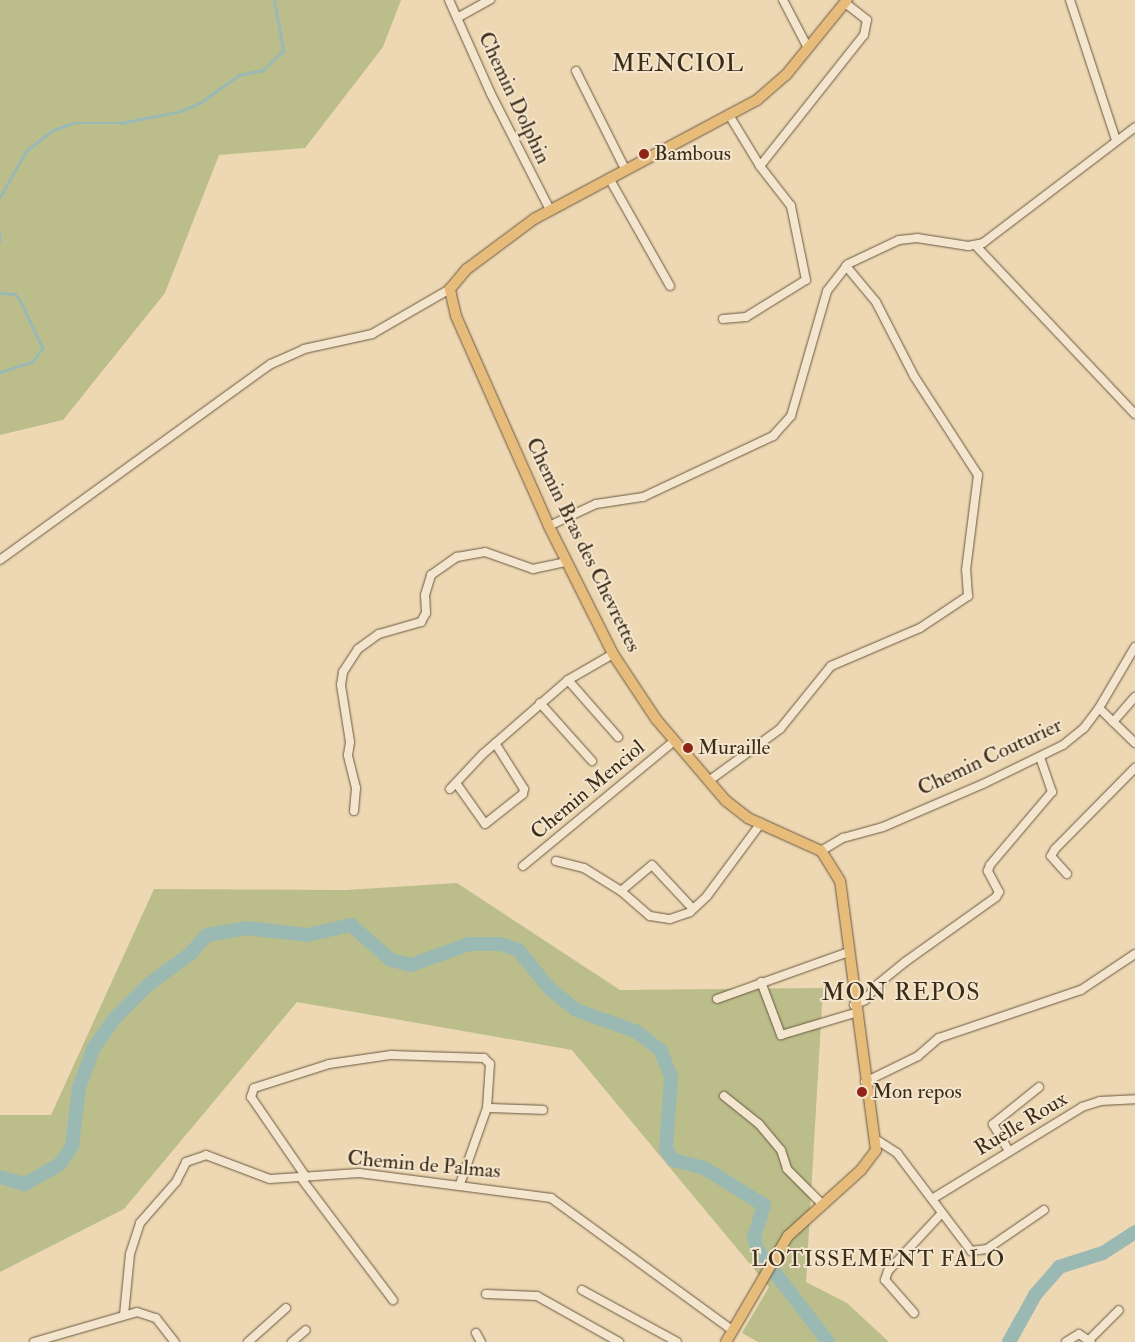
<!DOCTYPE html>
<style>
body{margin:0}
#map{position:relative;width:1135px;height:1342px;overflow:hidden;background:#eed8b3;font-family:"IM FELL Double Pica",serif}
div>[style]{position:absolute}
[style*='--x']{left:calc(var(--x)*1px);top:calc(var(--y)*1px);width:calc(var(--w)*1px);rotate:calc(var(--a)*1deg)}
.green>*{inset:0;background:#bbbe8b}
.stream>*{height:2.5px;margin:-1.25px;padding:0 1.25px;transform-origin:1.25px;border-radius:1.25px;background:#9bb9b3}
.river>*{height:14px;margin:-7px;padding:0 7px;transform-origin:7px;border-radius:7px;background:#9bb9b3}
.roads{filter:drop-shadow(0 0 1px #685840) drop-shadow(0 0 1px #685840)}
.minor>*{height:8px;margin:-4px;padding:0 4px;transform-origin:4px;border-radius:4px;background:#f4e6ce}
.major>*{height:10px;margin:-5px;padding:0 5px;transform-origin:5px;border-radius:5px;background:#e7bc7a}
.dots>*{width:14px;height:14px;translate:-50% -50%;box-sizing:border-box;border:2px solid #f4e6ce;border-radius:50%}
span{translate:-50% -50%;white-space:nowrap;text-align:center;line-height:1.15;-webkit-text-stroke:4px #f4e6ce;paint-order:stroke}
.street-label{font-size:21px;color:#3c2d19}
.poi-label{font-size:21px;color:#3c2d19}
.left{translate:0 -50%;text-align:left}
.neighbourhood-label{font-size:22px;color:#3c2d19;letter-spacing:1px}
.quarter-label{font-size:24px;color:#3c2d19;letter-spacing:1px}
</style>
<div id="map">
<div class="green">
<i style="clip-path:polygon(0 0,401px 0,383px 47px,305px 148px,219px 155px,165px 293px,63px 420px,0 435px)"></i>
<i style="clip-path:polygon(457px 883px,620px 990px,823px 988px,806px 1282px,847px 1303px,889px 1342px,758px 1342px,742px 1333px,769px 1287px,572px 1050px,297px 1002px,124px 1209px,0 1272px,0 1115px,51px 1115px,154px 889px,346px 890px)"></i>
</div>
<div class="stream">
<i style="--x:0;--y:197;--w:53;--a:-60.5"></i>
<i style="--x:26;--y:151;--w:34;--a:-38"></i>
<i style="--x:53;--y:130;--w:21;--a:-19"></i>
<i style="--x:73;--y:123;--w:48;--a:0"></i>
<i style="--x:121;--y:123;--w:61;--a:-11.3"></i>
<i style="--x:181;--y:111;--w:21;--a:-23"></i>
<i style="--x:200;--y:103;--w:48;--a:-35.7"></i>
<i style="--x:239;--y:75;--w:25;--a:-12"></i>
<i style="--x:263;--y:70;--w:28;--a:-44"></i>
<i style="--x:283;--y:51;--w:52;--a:-100"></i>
<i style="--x:0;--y:234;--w:7;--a:90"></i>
<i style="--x:0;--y:293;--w:15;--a:4"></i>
<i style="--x:15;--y:294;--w:8;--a:50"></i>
<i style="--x:20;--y:300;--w:53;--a:64.4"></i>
<i style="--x:43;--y:348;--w:17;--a:126"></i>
<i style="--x:33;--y:362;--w:35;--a:162"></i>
</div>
<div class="river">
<i style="--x:0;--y:1177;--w:26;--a:16"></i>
<i style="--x:25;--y:1184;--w:40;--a:-29.7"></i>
<i style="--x:60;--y:1164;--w:22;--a:-56"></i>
<i style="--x:72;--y:1146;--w:58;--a:-83.1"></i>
<i style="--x:79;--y:1088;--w:41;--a:-70.3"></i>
<i style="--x:93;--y:1049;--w:38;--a:-55"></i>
<i style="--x:115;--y:1018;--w:48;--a:-45"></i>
<i style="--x:149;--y:984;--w:51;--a:-36.2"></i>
<i style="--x:190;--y:954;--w:25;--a:-48"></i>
<i style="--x:207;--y:935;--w:40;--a:-10"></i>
<i style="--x:246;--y:928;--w:62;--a:6.4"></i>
<i style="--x:308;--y:935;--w:44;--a:-13.1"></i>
<i style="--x:351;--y:925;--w:53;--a:41.2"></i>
<i style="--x:391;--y:960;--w:21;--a:14"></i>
<i style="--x:411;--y:965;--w:62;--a:-19.9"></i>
<i style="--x:469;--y:944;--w:31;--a:0"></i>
<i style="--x:500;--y:944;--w:19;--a:18"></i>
<i style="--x:518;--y:950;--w:50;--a:50.6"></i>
<i style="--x:550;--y:989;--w:33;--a:39"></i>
<i style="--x:576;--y:1010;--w:65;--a:19.8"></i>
<i style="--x:637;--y:1032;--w:31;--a:38"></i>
<i style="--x:661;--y:1051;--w:28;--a:69"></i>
<i style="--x:671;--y:1077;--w:73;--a:93.9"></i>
<i style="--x:666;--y:1150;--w:12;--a:55"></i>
<i style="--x:673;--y:1160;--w:32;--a:14"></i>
<i style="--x:704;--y:1168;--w:70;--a:31.7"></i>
<i style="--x:764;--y:1205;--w:34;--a:107"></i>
<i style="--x:754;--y:1237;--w:12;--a:76"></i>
<i style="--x:757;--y:1249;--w:117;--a:52.6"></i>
<i style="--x:1009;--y:1342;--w:54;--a:-61"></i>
<i style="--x:1035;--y:1295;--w:37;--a:-49"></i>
<i style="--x:1059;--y:1267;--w:46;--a:-17.7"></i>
<i style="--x:1103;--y:1253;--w:38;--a:-33"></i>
</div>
<div class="roads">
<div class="minor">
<i style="--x:449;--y:0;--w:103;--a:65.9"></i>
<i style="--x:491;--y:94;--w:130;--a:63"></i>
<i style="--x:783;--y:0;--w:54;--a:62.5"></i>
<i style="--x:1070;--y:0;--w:147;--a:71.8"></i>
<i style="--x:457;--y:18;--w:38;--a:-29"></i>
<i style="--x:576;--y:71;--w:110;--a:63.4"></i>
<i style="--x:760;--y:166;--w:167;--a:-51.6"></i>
<i style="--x:864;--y:35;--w:15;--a:-79"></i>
<i style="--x:867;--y:20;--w:28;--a:-142"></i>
<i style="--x:609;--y:178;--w:124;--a:60.5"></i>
<i style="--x:976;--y:246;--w:231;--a:46.6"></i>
<i style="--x:723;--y:319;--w:23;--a:-5"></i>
<i style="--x:746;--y:317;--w:70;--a:-31.7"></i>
<i style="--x:806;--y:280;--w:76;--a:-101.5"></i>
<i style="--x:791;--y:206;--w:51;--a:-127.8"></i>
<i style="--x:760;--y:166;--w:60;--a:-121.3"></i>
<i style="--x:549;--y:526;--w:52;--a:-25.1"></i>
<i style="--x:596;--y:504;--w:48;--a:-8.5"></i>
<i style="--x:643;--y:497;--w:144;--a:-25.1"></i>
<i style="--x:773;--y:436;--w:27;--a:-48"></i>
<i style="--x:791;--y:416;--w:130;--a:-73.9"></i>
<i style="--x:827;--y:291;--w:34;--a:-52"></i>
<i style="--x:848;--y:264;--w:56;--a:-25.2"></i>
<i style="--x:899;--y:240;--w:18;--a:-6"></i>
<i style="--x:917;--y:238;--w:52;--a:8.9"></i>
<i style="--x:968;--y:246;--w:15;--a:-11"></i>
<i style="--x:983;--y:243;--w:191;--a:-37.3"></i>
<i style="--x:0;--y:560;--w:334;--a:-35.9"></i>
<i style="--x:271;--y:364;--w:36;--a:-24"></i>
<i style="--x:304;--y:349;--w:70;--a:-12.4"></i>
<i style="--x:372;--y:334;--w:90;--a:-30"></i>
<i style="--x:568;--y:680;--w:76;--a:48.7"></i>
<i style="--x:540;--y:703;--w:78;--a:48.1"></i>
<i style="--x:1099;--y:708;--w:50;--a:44.2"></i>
<i style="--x:1113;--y:722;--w:33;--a:-49"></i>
<i style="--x:710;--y:780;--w:87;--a:-36.1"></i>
<i style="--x:780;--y:729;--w:81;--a:-51"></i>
<i style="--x:831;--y:666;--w:97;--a:-23.1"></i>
<i style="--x:920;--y:628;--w:58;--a:-33.7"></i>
<i style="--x:968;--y:596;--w:26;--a:-94"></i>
<i style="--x:966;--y:570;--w:96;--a:-82.8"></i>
<i style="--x:978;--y:475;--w:118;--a:-122.9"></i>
<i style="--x:914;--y:376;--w:83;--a:-117.2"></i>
<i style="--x:876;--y:302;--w:47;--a:-129.8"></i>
<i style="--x:456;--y:783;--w:50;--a:54.7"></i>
<i style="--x:485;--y:824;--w:48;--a:-38.3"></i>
<i style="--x:523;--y:794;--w:5;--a:-79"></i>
<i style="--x:524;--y:789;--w:54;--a:-122.2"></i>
<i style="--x:450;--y:789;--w:48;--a:-46.7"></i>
<i style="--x:483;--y:754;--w:113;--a:-41"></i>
<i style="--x:568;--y:680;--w:52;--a:-30"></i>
<i style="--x:354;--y:811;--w:23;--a:-85"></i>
<i style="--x:356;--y:788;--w:34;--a:-104"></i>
<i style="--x:348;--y:755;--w:13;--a:-81"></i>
<i style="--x:350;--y:742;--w:58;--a:-99"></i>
<i style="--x:341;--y:685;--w:13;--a:-81"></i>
<i style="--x:343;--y:672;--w:27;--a:-57"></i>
<i style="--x:358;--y:649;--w:26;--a:-36"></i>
<i style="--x:379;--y:634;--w:44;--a:-15.9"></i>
<i style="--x:421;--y:622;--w:10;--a:-61"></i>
<i style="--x:426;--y:613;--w:18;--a:-93"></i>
<i style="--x:425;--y:595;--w:21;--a:-73"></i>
<i style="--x:431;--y:575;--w:32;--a:-35"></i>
<i style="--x:457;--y:557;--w:28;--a:-10"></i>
<i style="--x:485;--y:552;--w:51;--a:19.5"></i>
<i style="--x:533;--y:569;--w:34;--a:-12"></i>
<i style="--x:821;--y:851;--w:26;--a:-31"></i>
<i style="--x:843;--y:838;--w:41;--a:-15.4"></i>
<i style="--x:883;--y:827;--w:109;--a:-23.3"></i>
<i style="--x:983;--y:784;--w:89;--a:-26"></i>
<i style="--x:1063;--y:745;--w:27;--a:-39"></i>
<i style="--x:1084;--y:728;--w:25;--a:-53"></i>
<i style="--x:1099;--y:708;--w:71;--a:-59.5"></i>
<i style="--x:556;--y:861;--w:29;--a:14"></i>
<i style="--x:584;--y:868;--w:44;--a:31.9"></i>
<i style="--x:621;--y:891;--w:38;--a:41"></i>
<i style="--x:650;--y:916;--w:20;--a:9"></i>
<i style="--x:670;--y:919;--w:21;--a:-19"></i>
<i style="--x:690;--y:912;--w:23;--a:-43"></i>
<i style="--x:707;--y:896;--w:91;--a:-53.5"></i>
<i style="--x:523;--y:866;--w:196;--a:-39.6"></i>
<i style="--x:1067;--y:874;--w:24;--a:-132"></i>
<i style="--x:1051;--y:856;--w:8;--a:-60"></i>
<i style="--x:1055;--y:849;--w:114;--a:-45.4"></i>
<i style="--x:621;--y:891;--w:40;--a:-40"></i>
<i style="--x:652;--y:865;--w:60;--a:47"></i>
<i style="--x:761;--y:982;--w:57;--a:69.3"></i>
<i style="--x:781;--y:1035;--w:77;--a:-16.6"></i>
<i style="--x:717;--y:999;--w:139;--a:-19.7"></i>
<i style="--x:854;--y:1005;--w:12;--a:-24"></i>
<i style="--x:865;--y:1000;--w:21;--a:-51"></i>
<i style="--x:878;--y:984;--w:35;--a:-39"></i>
<i style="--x:905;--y:962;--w:112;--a:-35.5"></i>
<i style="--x:996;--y:897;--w:6;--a:-59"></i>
<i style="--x:999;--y:892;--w:24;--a:-118"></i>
<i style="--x:988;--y:871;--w:6;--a:-72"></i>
<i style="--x:990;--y:865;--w:96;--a:-49.7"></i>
<i style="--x:1052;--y:792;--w:37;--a:-109"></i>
<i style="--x:865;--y:1082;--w:59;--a:-26.1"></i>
<i style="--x:918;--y:1056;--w:28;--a:-41"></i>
<i style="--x:939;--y:1038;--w:150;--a:-18.7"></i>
<i style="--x:1081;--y:990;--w:65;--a:-33.7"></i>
<i style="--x:724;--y:1096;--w:45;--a:38.7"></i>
<i style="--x:759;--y:1124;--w:34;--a:50"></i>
<i style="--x:781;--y:1150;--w:20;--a:72"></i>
<i style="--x:787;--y:1169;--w:48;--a:45"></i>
<i style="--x:487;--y:1108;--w:56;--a:2"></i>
<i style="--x:877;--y:1140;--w:24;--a:33"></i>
<i style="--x:897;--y:1153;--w:123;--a:52.9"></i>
<i style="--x:971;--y:1251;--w:16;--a:-7"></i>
<i style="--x:987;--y:1249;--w:69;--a:-34.4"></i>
<i style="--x:1009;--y:1151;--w:31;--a:-121"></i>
<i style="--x:993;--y:1124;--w:59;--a:-38.8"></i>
<i style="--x:306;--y:1177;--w:97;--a:-124.5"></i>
<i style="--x:251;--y:1097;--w:9;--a:-72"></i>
<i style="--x:254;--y:1088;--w:79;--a:-17.7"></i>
<i style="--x:329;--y:1064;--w:63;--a:-8.3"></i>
<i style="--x:391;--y:1055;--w:93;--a:1.8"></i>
<i style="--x:484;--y:1058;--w:8;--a:45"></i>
<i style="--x:490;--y:1064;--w:44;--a:93.9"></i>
<i style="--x:487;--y:1108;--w:81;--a:109.6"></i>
<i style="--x:301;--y:1178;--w:153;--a:53"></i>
<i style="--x:932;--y:1199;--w:176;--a:-31.5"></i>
<i style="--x:1082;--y:1107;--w:19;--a:-18"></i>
<i style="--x:1100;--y:1101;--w:35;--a:-3"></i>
<i style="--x:582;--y:1290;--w:108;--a:28.7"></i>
<i style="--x:486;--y:1294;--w:51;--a:2.2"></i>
<i style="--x:537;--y:1296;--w:94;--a:29.3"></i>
<i style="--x:914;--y:1313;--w:44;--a:-131.3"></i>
<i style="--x:885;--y:1280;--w:9;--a:-72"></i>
<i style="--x:888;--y:1271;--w:78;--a:-47.1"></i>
<i style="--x:124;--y:1315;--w:61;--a:-84.4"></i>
<i style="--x:130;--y:1254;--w:33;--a:-72"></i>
<i style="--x:140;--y:1223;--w:55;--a:-48.7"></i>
<i style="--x:176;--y:1182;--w:22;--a:-63"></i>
<i style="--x:186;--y:1162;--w:21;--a:-19"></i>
<i style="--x:206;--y:1155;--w:68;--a:20.6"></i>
<i style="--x:270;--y:1179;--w:89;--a:-3.9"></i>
<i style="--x:359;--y:1173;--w:194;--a:7.4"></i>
<i style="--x:551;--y:1198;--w:224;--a:36.1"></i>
<i style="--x:476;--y:1333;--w:10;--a:61"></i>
<i style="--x:1089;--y:1340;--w:42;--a:-45"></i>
<i style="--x:34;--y:1342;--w:107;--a:-16.2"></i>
<i style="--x:137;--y:1312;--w:20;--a:18"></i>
<i style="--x:156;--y:1318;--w:31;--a:52"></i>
<i style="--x:248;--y:1342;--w:51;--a:-41.8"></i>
<i style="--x:292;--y:1342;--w:18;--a:-41"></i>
<i style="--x:1066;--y:1342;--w:15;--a:-32"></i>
<i style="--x:1079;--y:1334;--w:14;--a:34"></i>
</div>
<div class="major">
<i style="--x:726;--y:1342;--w:123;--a:-59.7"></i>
<i style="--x:788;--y:1236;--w:98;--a:-42.1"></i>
<i style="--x:861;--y:1170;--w:25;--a:-53"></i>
<i style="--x:876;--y:1150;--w:271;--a:-97.6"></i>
<i style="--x:840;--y:881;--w:36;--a:-122"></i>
<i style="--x:821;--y:851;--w:80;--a:-155.7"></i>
<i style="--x:748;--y:818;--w:28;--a:-142"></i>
<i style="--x:726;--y:801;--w:108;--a:-130.5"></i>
<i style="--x:656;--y:719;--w:78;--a:-123.5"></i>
<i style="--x:613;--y:654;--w:143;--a:-116.6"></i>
<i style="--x:549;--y:526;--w:230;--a:-113.9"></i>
<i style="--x:456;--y:316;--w:28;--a:-103"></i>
<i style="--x:450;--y:289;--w:26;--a:-50"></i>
<i style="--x:467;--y:269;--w:84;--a:-36.7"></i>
<i style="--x:534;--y:219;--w:253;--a:-28.1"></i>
<i style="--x:757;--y:100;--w:38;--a:-41"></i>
<i style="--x:786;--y:75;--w:97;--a:-50.9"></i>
</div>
</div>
<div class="dots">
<i style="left:644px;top:154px;background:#8f2418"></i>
<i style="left:688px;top:748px;background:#8f2418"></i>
<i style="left:862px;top:1092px;background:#8f2418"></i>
</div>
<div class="street-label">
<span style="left:514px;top:98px;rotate:65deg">Chemin Dolphin</span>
<span style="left:583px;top:545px;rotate:64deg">Chemin Bras des Chevrettes</span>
<span style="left:990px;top:757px;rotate:-25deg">Chemin Couturier</span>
<span style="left:588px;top:790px;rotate:-40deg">Chemin Menciol</span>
<span style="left:1021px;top:1124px;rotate:-31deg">Ruelle Roux</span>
<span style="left:424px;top:1165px;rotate:5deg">Chemin de Palmas</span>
</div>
<div class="poi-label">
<span class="left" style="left:654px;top:154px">Bambous</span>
<span class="left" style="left:698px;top:748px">Muraille</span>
<span class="left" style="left:872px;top:1092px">Mon repos</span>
</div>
<div class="neighbourhood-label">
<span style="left:878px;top:1260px">LOTISSEMENT FALO</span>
</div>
<div class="quarter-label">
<span style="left:678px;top:64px">MENCIOL</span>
<span style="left:901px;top:993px">MON REPOS</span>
</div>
</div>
